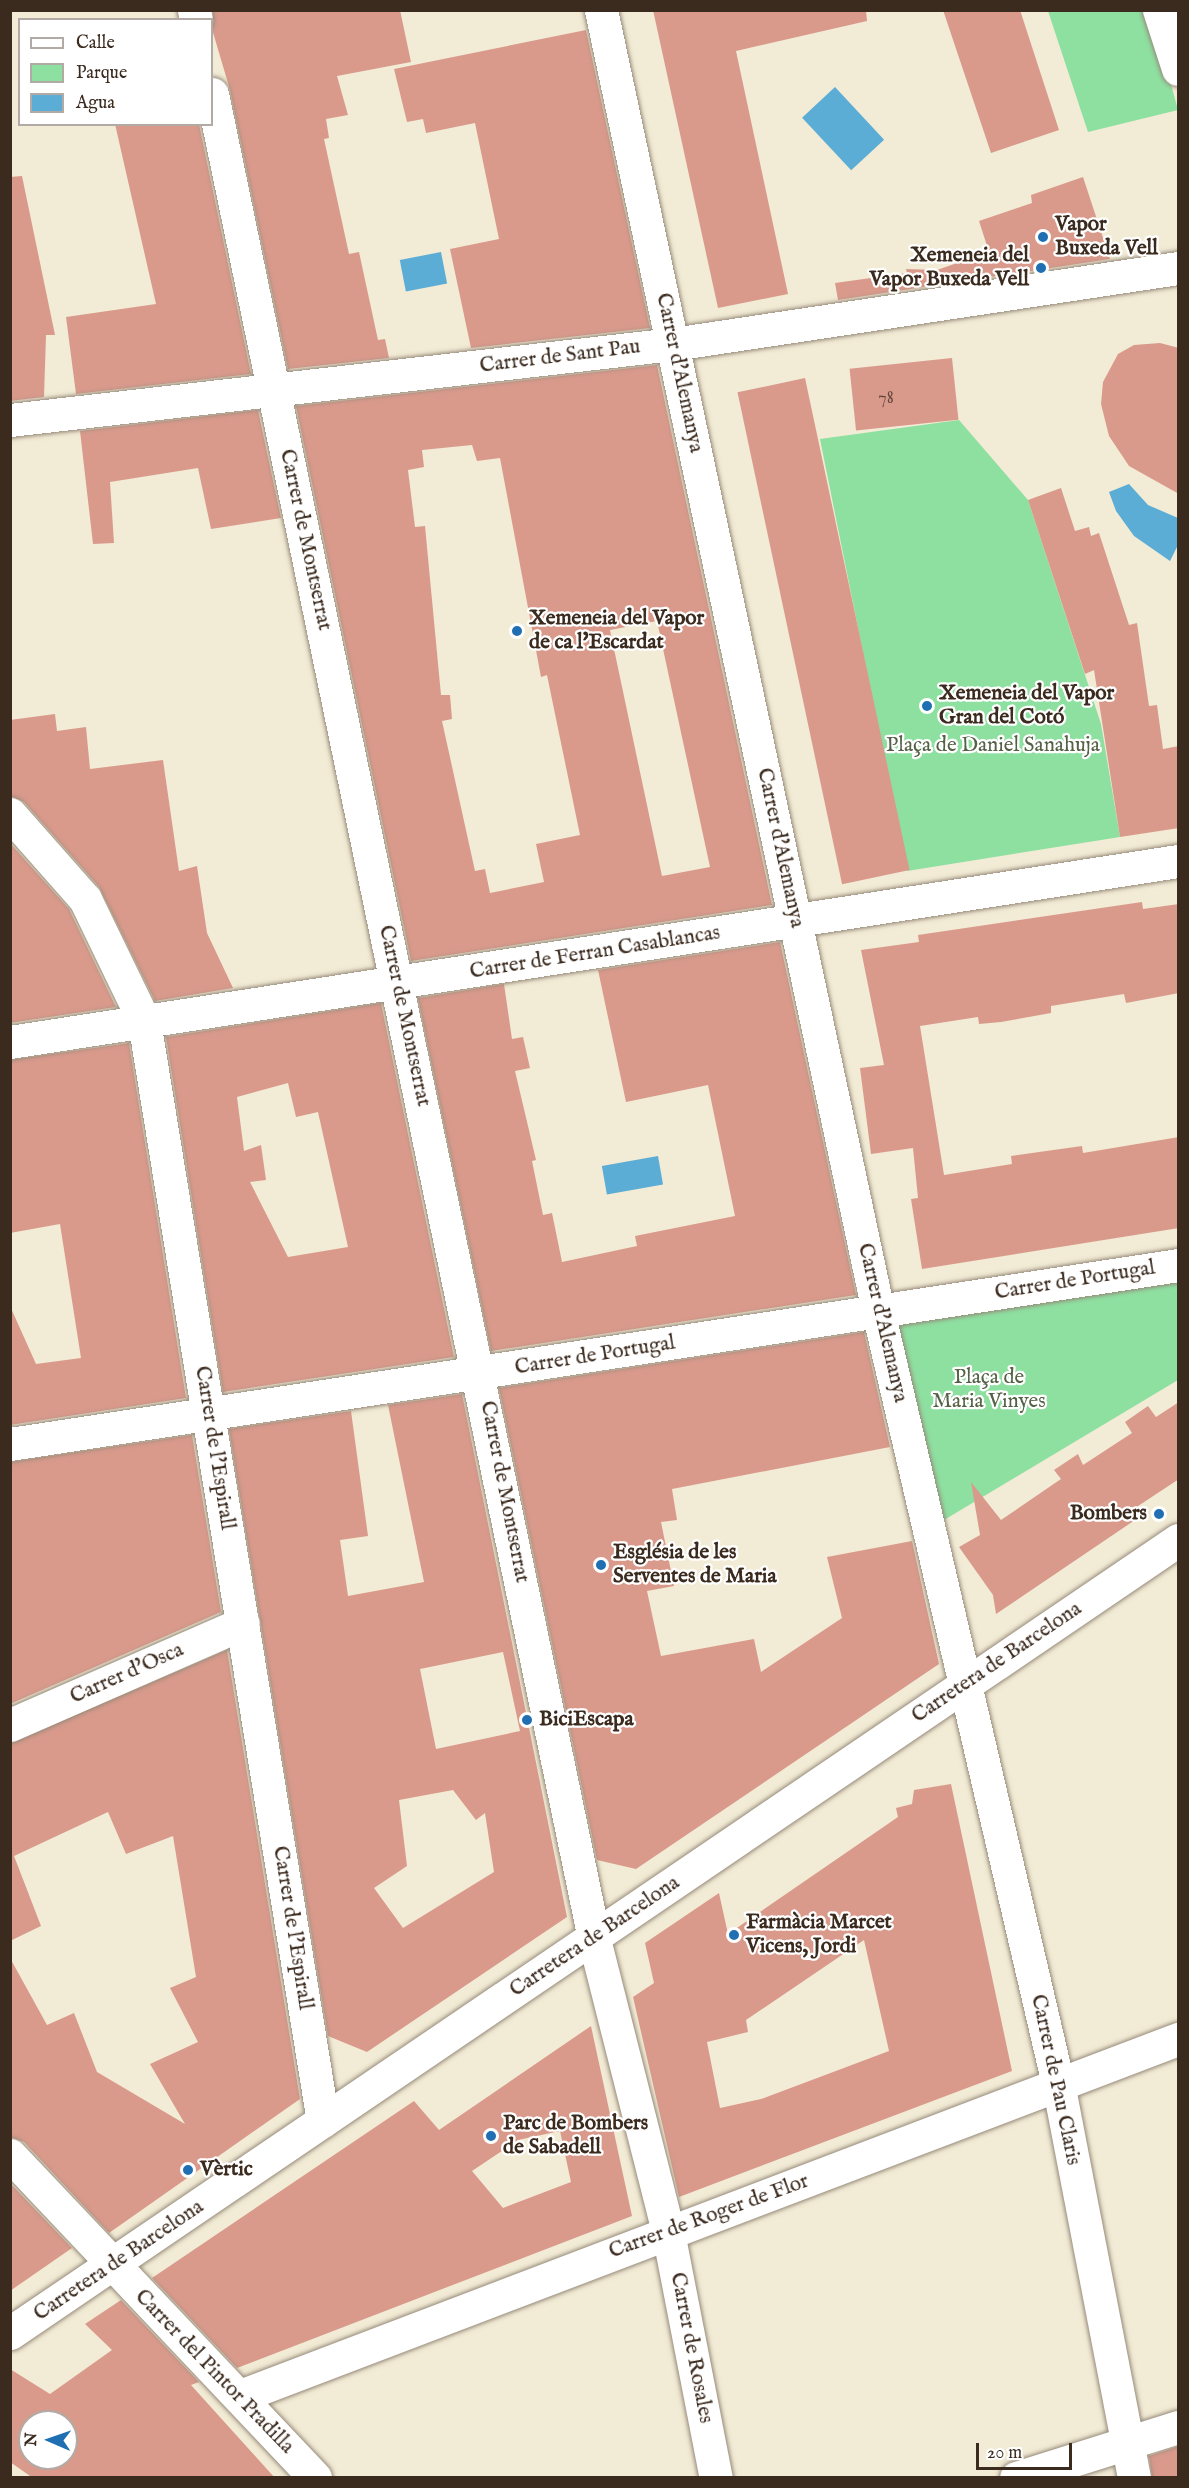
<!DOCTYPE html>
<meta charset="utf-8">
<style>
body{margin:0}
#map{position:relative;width:1189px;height:2488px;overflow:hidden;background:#f2ebd5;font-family:"IM FELL English",serif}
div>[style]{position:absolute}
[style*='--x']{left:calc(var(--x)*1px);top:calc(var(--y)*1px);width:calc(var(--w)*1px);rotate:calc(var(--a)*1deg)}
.green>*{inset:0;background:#8ee0a1}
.water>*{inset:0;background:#5badd6;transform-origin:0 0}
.building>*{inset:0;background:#d99a8c;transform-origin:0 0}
.roads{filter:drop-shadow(0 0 2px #968a7a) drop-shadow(0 0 2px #968a7a)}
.minor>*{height:33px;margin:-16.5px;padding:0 16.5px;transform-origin:16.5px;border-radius:16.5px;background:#fff}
.primary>*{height:33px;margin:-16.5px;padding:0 16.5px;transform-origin:16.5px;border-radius:16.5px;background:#fff}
.dots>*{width:16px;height:16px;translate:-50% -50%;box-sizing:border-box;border:3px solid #fff;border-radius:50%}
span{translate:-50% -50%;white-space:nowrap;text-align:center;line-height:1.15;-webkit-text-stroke:4.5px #fff;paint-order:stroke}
.number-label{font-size:18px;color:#62463a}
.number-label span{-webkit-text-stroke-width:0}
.poi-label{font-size:21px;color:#3b2a1e;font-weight:700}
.left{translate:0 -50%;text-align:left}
.right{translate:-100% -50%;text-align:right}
.street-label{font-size:21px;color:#3b2a1e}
.park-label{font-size:21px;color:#546145}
.frame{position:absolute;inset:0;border:12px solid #3b2a1e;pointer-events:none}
.legend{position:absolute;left:18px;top:18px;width:195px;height:108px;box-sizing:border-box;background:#fff;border:2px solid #b1aaa5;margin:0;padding:8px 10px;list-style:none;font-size:18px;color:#3b2a1e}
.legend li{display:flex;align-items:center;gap:12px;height:30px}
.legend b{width:30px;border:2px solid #b1aaa5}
.north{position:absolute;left:18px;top:2410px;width:60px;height:60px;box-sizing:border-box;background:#fff;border:2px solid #b1aaa5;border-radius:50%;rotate:272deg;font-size:16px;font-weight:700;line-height:24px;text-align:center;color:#3b2a1e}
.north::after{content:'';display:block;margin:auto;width:21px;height:27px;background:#1f6fb2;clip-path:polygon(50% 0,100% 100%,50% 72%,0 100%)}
.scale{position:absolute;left:976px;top:2443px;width:96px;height:27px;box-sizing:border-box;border:3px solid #3b2a1e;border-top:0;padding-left:8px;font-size:18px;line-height:21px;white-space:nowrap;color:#3b2a1e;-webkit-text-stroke:4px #fff;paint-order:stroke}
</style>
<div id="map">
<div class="green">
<i style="clip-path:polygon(1048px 11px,1151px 11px,1178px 110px,1088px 132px)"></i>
<i style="clip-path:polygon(959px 420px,1028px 500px,1101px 724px,1120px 837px,907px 871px,820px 439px)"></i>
<i style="clip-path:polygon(1178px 1267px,1178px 1380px,929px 1529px,880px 1318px)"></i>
</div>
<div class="water">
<i style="left:835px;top:87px;width:72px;height:45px;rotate:47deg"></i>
<i style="left:441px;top:252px;width:32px;height:42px;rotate:79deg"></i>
<i style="clip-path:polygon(1129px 484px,1148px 505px,1178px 518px,1178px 545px,1170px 561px,1134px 536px,1116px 511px,1109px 492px)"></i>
<i style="left:658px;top:1156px;width:29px;height:57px;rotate:80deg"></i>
</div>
<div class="building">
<i style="clip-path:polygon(213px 10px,400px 10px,411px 62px,337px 76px,348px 115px,326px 119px,329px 138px,324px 139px,349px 254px,359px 252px,378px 340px,385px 339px,389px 358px,288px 369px,230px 90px,212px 29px)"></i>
<i style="clip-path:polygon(653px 10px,866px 10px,867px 21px,736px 51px,788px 294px,718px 308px)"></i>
<i style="clip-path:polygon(943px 10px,1020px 10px,1059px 130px,991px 153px)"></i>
<i style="clip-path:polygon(586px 30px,650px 328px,471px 348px,450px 249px,499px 239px,475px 123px,426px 133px,423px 119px,407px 122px,394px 69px)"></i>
<i style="clip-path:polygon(115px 124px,199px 124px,251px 374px,76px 394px,66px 317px,156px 304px)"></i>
<i style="clip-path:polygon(22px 176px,55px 335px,46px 335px,44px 397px,10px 401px,10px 177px)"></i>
<i style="clip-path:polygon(1083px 177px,1110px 259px,838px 300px,835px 283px,907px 273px,906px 269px,937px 270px,989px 252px,979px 221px,1032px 203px,1031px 195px)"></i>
<i style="clip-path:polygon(1160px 343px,1179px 348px,1179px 494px,1129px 466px,1109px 436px,1101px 404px,1103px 382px,1118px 354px,1134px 345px)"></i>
<i style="left:952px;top:358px;width:62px;height:103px;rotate:84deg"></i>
<i style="clip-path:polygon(evenodd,657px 365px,772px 905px,411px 961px,296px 406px,657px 365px,472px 445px,477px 461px,500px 458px,541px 677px,547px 675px,580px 835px,536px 844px,544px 882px,490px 893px,485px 869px,475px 871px,442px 721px,452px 719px,450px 695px,441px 695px,425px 526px,415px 527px,408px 470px,424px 467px,422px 450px,472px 445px,657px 365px,657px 621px,710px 867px,662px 876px,610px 630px,657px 621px)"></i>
<i style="left:805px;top:378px;width:503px;height:69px;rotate:78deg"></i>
<i style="clip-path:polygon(258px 410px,281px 518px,211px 529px,198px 468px,110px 482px,114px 543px,93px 544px,80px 431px)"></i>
<i style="clip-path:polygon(1061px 488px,1075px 531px,1089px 527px,1091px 536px,1099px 533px,1129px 625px,1137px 623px,1149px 706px,1157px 705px,1163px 749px,1179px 746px,1179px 828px,1120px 837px,1094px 670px,1085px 674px,1028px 500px)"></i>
<i style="clip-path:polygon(55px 714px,57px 731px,86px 727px,90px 769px,163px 760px,179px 871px,197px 866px,207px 933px,233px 988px,155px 1001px,99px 887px,24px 802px,10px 796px,10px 720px)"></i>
<i style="clip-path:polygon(10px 843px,69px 909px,116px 1007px,10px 1023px)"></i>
<i style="clip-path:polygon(1142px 902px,1143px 909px,1179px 904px,1179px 993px,1126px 1003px,1124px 994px,1051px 1006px,1051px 1013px,1001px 1022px,979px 1024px,978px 1017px,920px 1026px,944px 1175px,1012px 1164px,1011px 1156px,1082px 1146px,1083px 1153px,1179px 1137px,1179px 1228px,922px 1269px,911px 1199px,918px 1198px,913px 1148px,871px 1154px,860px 1068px,884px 1065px,861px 950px,919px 942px,918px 935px)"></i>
<i style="clip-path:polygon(780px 942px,856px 1295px,491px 1351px,418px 998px,504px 984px,512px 1039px,523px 1037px,530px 1068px,515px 1071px,536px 1160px,532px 1161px,543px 1215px,552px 1213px,562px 1262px,637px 1246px,635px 1236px,735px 1216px,708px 1085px,626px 1102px,598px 970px)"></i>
<i style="clip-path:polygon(evenodd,381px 1003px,454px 1357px,223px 1392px,166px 1037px,381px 1003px,288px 1083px,296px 1117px,318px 1112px,348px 1247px,288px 1257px,250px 1182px,266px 1180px,261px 1145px,244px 1151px,237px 1097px,288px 1083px)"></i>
<i style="clip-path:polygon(129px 1043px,186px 1398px,10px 1425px,10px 1306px,36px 1364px,81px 1358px,60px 1224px,10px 1233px,10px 1060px)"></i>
<i style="clip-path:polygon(864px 1332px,890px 1447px,672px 1489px,677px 1520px,661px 1522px,674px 1586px,647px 1591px,661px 1656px,754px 1639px,761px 1672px,842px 1618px,827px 1557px,912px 1541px,939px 1664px,636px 1869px,597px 1860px,499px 1388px)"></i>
<i style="clip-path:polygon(evenodd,462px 1394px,567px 1917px,367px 2052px,328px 2036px,229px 1429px,351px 1411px,368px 1536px,340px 1540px,348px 1596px,424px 1582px,388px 1405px,462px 1394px,503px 1652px,520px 1731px,436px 1749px,420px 1669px,503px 1652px,462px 1394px,453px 1790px,476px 1820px,485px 1813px,494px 1872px,403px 1928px,374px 1888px,407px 1866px,399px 1800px,453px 1790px)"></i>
<i style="clip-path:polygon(1179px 1402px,1179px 1479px,1132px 1510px,1138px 1518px,996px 1614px,993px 1595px,959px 1547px,980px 1535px,971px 1482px,1001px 1520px,1061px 1479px,1054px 1470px,1078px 1454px,1083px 1465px,1132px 1433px,1125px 1422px,1148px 1406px,1156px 1417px)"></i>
<i style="clip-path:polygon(192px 1435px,221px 1612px,10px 1704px,10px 1462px)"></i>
<i style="clip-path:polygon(227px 1650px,300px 2099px,109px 2233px,24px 2142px,10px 2137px,10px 1958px,47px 2025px,74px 2013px,97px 2072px,185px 2124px,150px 2064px,198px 2042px,170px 1988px,196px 1977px,173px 1836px,126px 1854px,108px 1812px,14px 1856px,41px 1926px,10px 1941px,10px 1743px)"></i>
<i style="clip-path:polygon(evenodd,951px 1784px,1012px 2071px,679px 2197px,633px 1997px,654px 1983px,645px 1943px,719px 1893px,728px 1934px,898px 1817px,896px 1808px,912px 1804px,914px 1790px,951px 1784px,864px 1940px,889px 2051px,761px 2099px,720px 2108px,707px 2042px,748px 2032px,746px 2020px,864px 1940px)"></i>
<i style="clip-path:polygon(evenodd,591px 2026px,632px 2216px,237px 2368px,152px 2278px,414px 2101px,439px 2130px,591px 2026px,560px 2131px,571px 2182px,503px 2208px,472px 2171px,518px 2140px,560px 2131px)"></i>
<i style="clip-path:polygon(10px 2183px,72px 2248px,10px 2291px)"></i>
<i style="clip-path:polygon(evenodd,121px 2300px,199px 2382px,191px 2385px,275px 2478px,33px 2478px,10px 2462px,10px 2369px,50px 2394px,112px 2350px,85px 2324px,121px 2300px,30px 2422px,66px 2422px,66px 2458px,30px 2458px,30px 2422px)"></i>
<i style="clip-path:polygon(1179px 2446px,1179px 2478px,1152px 2478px,1149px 2456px)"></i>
</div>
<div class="roads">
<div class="minor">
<i style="--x:194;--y:10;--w:10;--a:79"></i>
<i style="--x:601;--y:10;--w:1330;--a:77.98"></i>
<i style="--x:878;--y:1311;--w:798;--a:76.89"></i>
<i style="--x:1059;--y:2088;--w:397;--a:79.1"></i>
<i style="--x:1159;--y:10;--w:62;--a:72.1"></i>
<i style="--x:212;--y:94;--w:1884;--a:78.3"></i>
<i style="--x:594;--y:1939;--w:302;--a:75.8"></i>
<i style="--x:668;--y:2232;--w:251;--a:79"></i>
<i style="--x:10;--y:420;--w:667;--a:-6.54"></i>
<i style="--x:673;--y:344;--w:511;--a:-8.56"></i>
<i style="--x:10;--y:814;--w:113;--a:48.6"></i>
<i style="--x:85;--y:899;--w:136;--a:64.2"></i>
<i style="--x:144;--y:1021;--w:1114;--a:80.76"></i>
<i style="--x:10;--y:1042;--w:1182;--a:-8.81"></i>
<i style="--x:10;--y:1444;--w:1182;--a:-8.71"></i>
<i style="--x:10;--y:1725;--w:254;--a:-23.6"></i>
<i style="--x:10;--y:2155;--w:444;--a:46.6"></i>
<i style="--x:240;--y:2396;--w:1004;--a:-20.84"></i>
<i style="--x:1016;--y:2478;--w:170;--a:-17.5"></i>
</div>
<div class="primary">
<i style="--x:10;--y:2333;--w:1412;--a:-34.17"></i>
</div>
</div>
<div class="dots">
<i style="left:1043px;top:237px;background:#1f6fb2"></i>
<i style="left:1041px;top:268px;background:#1f6fb2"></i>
<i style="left:517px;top:631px;background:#1f6fb2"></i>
<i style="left:927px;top:706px;background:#1f6fb2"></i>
<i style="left:1159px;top:1514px;background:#1f6fb2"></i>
<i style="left:601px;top:1565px;background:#1f6fb2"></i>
<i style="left:527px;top:1720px;background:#1f6fb2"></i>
<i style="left:734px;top:1935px;background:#1f6fb2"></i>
<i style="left:491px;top:2136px;background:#1f6fb2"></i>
<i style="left:188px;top:2170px;background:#1f6fb2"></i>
</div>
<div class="number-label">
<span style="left:886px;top:399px">78</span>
</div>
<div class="poi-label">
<span class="left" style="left:1055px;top:237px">Vapor<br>Buxeda Vell</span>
<span class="right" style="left:1029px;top:268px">Xemeneia del<br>Vapor Buxeda Vell</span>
<span class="left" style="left:529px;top:631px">Xemeneia del Vapor<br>de ca l'Escardat</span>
<span class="left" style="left:939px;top:706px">Xemeneia del Vapor<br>Gran del Cotó</span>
<span class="right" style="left:1147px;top:1514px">Bombers</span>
<span class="left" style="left:613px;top:1565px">Església de les<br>Serventes de Maria</span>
<span class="left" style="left:539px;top:1720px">BiciEscapa</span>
<span class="left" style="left:746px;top:1935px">Farmàcia Marcet<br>Vicens, Jordi</span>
<span class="left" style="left:503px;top:2136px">Parc de Bombers<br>de Sabadell</span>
<span class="left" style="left:200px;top:2170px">Vèrtic</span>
</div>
<div class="street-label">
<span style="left:560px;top:357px;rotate:-7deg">Carrer de Sant Pau</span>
<span style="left:679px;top:373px;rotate:78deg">Carrer d'Alemanya</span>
<span style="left:305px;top:540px;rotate:78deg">Carrer de Montserrat</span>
<span style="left:780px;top:848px;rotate:78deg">Carrer d'Alemanya</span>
<span style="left:595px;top:953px;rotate:-9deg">Carrer de Ferran Casablancas</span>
<span style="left:404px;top:1016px;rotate:78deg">Carrer de Montserrat</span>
<span style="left:1075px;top:1281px;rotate:-9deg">Carrer de Portugal</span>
<span style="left:882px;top:1323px;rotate:77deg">Carrer d'Alemanya</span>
<span style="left:595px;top:1356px;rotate:-9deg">Carrer de Portugal</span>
<span style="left:214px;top:1448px;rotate:81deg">Carrer de l'Espirall</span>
<span style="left:504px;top:1492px;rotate:79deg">Carrer de Montserrat</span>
<span style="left:997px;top:1663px;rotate:-34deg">Carretera de Barcelona</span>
<span style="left:127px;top:1674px;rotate:-24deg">Carrer d'Osca</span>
<span style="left:292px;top:1928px;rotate:81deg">Carrer de l'Espirall</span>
<span style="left:595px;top:1937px;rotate:-34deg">Carretera de Barcelona</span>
<span style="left:1055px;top:2080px;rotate:78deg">Carrer de Pau Claris</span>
<span style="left:709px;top:2217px;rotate:-20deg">Carrer de Roger de Flor</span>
<span style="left:119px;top:2261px;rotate:-34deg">Carretera de Barcelona</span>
<span style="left:691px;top:2348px;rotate:79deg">Carrer de Rosales</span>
<span style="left:214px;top:2372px;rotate:46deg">Carrer del Pintor Pradilla</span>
</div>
<div class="park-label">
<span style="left:993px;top:746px">Plaça de Daniel Sanahuja</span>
<span style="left:989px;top:1390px">Plaça de<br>Maria Vinyes</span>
</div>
<div class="frame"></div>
<ul class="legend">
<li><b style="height:8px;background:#fff"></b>Calle</li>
<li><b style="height:16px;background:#8ee0a1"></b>Parque</li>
<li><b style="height:16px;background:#5badd6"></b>Agua</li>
</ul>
<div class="north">N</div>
<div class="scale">20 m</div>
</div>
